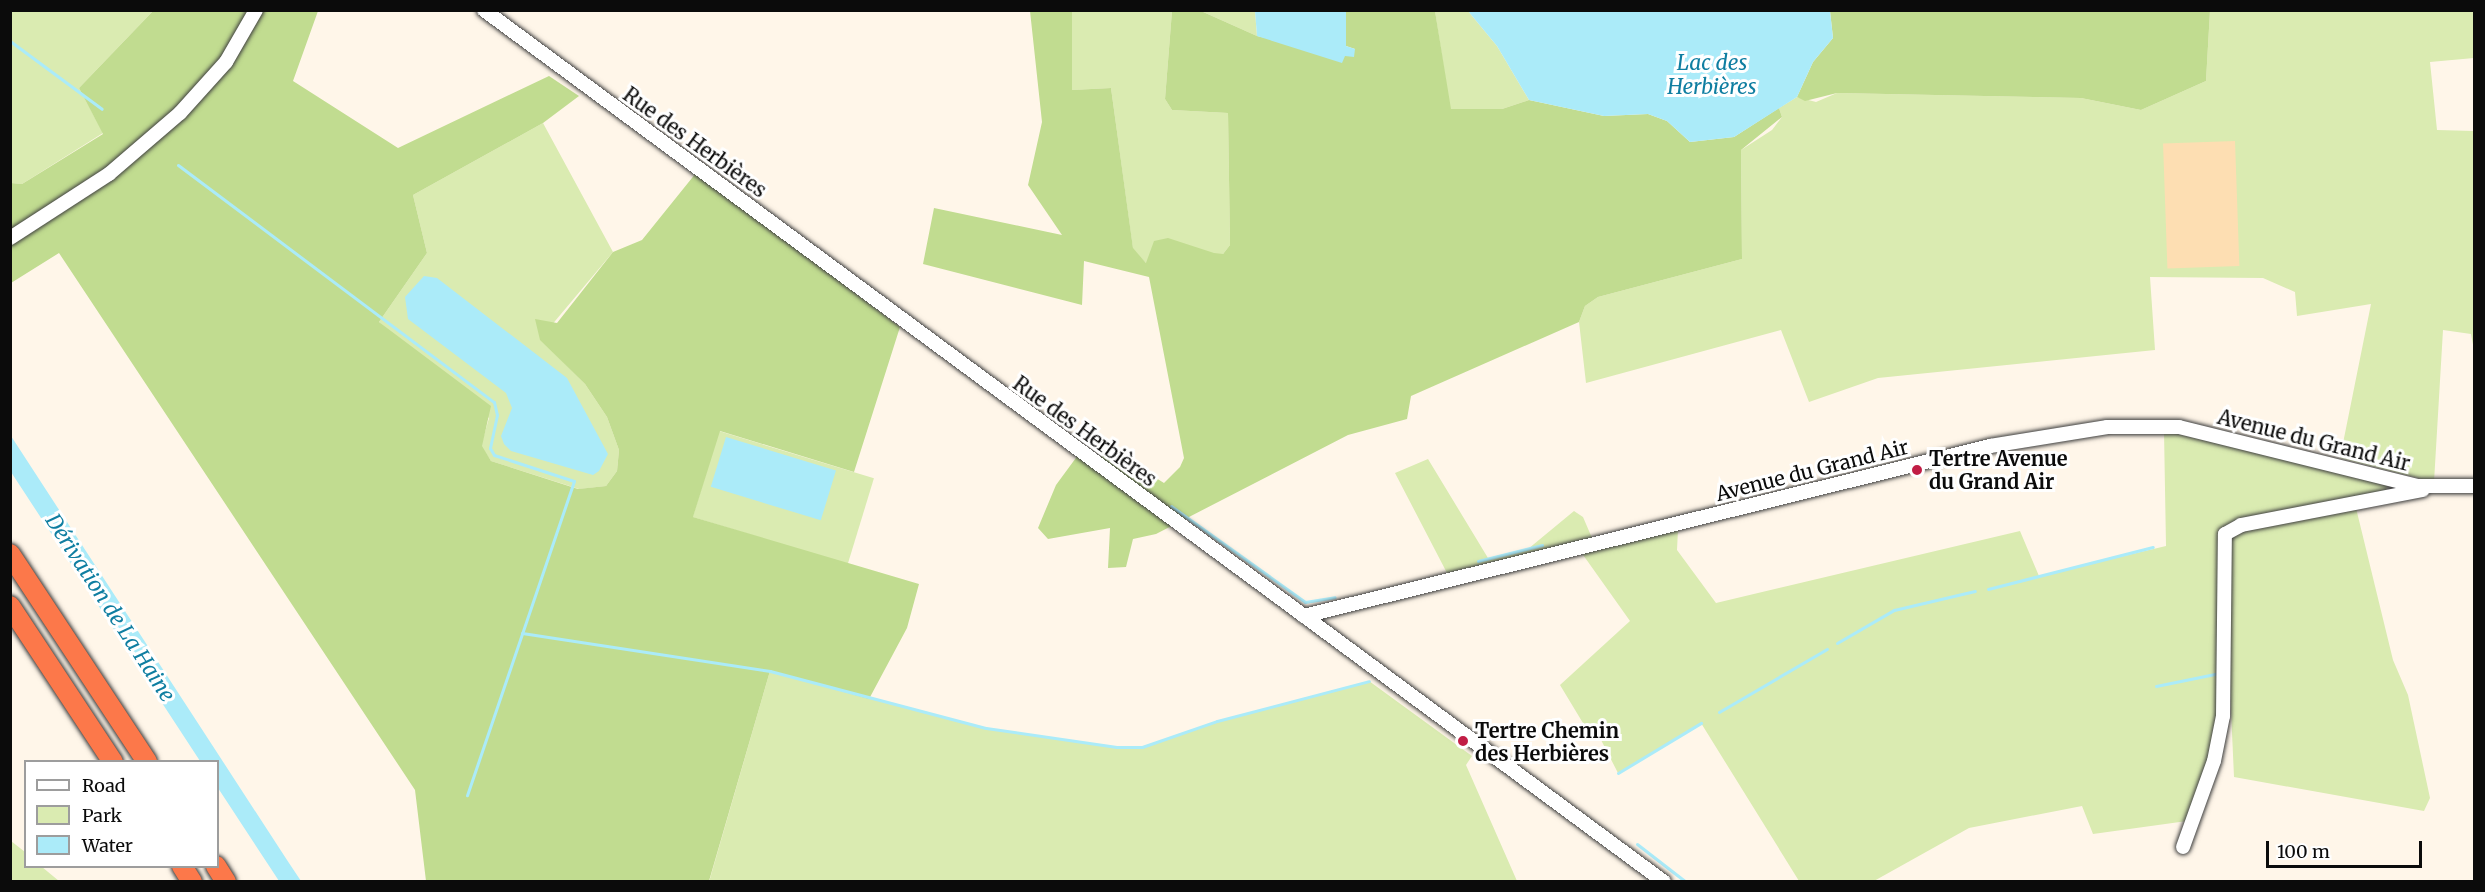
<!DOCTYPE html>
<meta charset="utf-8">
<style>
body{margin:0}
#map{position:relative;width:2485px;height:892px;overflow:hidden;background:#fff6e9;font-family:Merriweather,serif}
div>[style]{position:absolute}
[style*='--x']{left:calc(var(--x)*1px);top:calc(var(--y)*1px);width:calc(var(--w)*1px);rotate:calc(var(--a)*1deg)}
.green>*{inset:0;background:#daebb1;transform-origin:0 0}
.forest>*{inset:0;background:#c1dc90}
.sand>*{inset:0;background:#fddeb2;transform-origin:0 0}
.water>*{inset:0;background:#abebf9;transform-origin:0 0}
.stream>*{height:3px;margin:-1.5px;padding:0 1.5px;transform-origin:1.5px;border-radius:1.5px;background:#abebf9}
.roads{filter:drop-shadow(0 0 2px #3e3e3e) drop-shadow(0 0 2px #3e3e3e)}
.minor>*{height:14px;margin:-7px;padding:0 7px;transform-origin:7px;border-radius:7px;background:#fff}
.highway>*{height:20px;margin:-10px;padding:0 10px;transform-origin:10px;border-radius:10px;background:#fc784a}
.dots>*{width:16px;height:16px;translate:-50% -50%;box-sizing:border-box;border:3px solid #fff;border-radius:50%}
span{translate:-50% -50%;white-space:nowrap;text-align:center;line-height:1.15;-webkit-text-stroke:6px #fff;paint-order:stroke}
.street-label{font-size:20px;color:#0b0b0b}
.poi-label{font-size:20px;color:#0b0b0b;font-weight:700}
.left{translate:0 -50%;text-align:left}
.water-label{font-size:21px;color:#0f7ea1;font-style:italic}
.frame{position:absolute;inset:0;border:12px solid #0b0b0b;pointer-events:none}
.legend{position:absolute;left:24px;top:760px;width:195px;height:108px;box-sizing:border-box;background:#fff;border:2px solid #9d9d9d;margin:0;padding:8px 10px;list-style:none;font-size:18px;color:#0b0b0b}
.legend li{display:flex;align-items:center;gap:12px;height:30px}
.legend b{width:30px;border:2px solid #9d9d9d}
.scale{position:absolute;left:2266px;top:841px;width:156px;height:27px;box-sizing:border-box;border:3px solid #0b0b0b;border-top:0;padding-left:8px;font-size:18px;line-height:21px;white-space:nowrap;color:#0b0b0b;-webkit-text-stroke:4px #fff;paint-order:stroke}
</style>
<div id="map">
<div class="green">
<i style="clip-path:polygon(10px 11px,153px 11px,79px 88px,103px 133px,22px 184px,11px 183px)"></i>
<i style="clip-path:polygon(1072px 11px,1172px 11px,1165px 99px,1172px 110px,1228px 113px,1230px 245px,1223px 254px,1146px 263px,1133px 249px,1111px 88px,1072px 90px)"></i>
<i style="clip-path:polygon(1201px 11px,1255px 11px,1257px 36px)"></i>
<i style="clip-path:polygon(1435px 11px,1468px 11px,1497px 46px,1529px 100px,1502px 109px,1450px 109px)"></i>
<i style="clip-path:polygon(2210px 11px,2474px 11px,2474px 58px,2430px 62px,2437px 130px,2474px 131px,2474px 350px,2471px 334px,2443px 330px,2434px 482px,2340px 458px,2371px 304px,2297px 316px,2295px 292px,2263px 278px,2150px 277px,2155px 350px,1878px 378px,1809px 402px,1781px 330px,1586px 383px,1579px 322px,1585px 306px,1598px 297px,1742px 259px,1741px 150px,1772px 130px,1782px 117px,1779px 108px,1797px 97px,1816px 102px,1837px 93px,2081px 98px,2141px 110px,2206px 81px)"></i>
<i style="clip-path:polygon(543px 123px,613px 252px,540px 339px,585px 384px,607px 417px,619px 450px,617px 471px,606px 486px,579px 489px,491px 461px,481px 446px,489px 418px,379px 322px,427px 253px,413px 195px)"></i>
<i style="left:719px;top:431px;width:162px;height:90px;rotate:17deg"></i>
<i style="clip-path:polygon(2164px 431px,2387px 482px,2386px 493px,2245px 521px,2219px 540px,2222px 672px,2215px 746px,2187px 821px,2093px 834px,2082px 806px,1969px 828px,1874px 881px,1799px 881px,1701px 723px,1618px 773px,1599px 736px,1592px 738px,1560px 685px,1630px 621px,1581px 552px,1678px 530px,1677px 550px,1716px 603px,2020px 531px,2039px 576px,2166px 546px)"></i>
<i style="clip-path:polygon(1428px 459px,1488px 558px,1528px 549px,1574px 511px,1583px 517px,1592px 538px,1447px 573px,1395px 473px)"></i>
<i style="clip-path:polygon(2356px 508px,2393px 660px,2408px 695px,2430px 798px,2424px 811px,2234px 777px,2224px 553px,2232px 533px)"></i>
<i style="clip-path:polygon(770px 671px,986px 728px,1117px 747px,1142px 747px,1217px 721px,1369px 681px,1472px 756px,1466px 765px,1517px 881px,709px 882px)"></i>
<i style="clip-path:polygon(11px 841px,25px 852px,26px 866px,42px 867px,59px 881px,11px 881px)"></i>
</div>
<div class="forest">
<i style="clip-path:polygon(153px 11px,318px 11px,293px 81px,398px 148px,549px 76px,579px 96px,543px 123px,413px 195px,427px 253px,379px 322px,491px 406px,482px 446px,491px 461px,578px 489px,606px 486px,617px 471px,619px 450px,607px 417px,585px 384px,540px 340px,535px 319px,557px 323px,613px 252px,642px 240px,696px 173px,900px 327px,854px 472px,720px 431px,693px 517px,919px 584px,907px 628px,869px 699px,770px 671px,709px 881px,426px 881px,415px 790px,59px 253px,11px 283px,11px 183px,22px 184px,103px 134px,79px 88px)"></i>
<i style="clip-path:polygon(1030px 11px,1072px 11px,1072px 90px,1111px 88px,1133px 248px,1146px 263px,1154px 241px,1168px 238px,1214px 253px,1223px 254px,1230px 245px,1228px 113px,1172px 110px,1165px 99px,1172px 11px,1201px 11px,1257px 36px,1345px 56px,1355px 49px,1346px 46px,1346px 11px,1435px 11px,1451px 109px,1502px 109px,1529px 100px,1604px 116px,1648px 114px,1667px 121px,1690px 142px,1734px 137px,1779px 108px,1782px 117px,1741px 150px,1742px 259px,1598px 297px,1585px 306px,1579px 322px,1411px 396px,1407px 419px,1348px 435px,1156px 534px,1133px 539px,1126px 567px,1108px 568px,1110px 528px,1048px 539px,1038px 528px,1056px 485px,1081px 451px,1093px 460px,1114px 452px,1164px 483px,1180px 467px,1184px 458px,1149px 277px,1084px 261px,1082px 305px,923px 264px,934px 208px,1062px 235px,1028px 185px,1042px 122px)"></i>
<i style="clip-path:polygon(1830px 11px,2210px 11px,2206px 81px,2141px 110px,2081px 98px,1837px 93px,1805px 101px,1797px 97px,1813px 62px,1833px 38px)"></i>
</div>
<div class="sand">
<i style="left:2235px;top:141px;width:125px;height:72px;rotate:88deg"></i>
</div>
<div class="water">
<i style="clip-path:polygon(1255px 11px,1346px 11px,1346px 46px,1355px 49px,1354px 57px,1345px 56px,1342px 63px,1257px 36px)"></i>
<i style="clip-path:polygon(1468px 11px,1830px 11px,1833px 38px,1813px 62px,1797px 97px,1734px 137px,1690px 142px,1667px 121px,1648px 114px,1604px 116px,1529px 100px,1497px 46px)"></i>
<i style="clip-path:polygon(424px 276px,437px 278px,567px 378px,608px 454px,599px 471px,593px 475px,511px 451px,504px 444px,501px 436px,512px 408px,506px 393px,408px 319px,405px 297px)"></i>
<i style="clip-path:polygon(11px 436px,287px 860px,301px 881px,279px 881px,218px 788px,218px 762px,200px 761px,11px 472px)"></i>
<i style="left:726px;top:437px;width:115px;height:52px;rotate:17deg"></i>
</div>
<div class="stream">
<i style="--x:10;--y:41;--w:114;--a:36.5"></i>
<i style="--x:178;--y:165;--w:395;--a:36.9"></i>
<i style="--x:494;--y:402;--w:13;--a:77"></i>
<i style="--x:497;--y:415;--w:34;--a:102"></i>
<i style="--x:490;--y:448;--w:8;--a:60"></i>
<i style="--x:494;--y:455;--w:84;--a:18"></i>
<i style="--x:574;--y:481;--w:332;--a:108.8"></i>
<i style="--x:1171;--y:506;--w:165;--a:35.6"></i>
<i style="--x:1305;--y:602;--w:30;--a:-9"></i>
<i style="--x:1478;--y:561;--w:66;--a:-14"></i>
<i style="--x:1988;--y:589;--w:170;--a:-14.3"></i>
<i style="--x:522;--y:633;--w:251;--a:8.7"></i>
<i style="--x:770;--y:671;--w:223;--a:14.8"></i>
<i style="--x:986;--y:728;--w:132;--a:8.3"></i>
<i style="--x:1117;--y:747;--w:25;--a:0"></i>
<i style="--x:1142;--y:747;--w:79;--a:-19.1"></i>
<i style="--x:1217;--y:721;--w:157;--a:-14.7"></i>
<i style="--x:1837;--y:643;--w:66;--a:-30.1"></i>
<i style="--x:1894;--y:610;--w:83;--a:-13.2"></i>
<i style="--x:2156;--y:686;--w:65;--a:-11.5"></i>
<i style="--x:1719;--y:712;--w:125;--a:-30.3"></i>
<i style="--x:1618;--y:773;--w:97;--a:-31.1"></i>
<i style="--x:1637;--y:844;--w:62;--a:37.8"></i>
</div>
<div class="roads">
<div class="minor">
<i style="--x:484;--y:10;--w:1467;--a:36.46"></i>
<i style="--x:10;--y:238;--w:118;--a:-32.9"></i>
<i style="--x:109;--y:174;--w:94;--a:-40.7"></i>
<i style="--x:180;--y:113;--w:69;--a:-48"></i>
<i style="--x:226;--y:62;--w:60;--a:-60"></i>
<i style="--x:1304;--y:616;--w:707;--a:-13.92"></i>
<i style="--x:1990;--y:446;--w:119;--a:-9.2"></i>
<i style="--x:2107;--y:427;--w:72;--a:0"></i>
<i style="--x:2179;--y:427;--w:245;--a:13.9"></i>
<i style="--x:2417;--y:486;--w:57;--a:0"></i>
<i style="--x:2183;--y:847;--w:91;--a:-70.2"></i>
<i style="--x:2214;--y:761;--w:46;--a:-78.7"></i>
<i style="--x:2223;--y:716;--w:182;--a:-89.4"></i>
<i style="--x:2225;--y:534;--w:18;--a:-29"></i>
<i style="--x:2241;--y:525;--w:185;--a:-10.9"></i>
</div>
<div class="highway">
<i style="--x:10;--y:554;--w:249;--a:56.6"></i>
<i style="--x:10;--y:606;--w:187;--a:56.6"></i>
<i style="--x:182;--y:866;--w:19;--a:58"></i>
<i style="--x:216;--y:866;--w:19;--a:58"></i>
</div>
</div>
<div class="dots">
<i style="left:1917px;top:470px;background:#c11d45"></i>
<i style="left:1463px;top:741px;background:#c11d45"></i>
</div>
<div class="street-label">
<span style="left:695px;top:142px;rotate:36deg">Rue des Herbières</span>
<span style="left:1085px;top:431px;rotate:36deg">Rue des Herbières</span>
<span style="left:2314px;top:440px;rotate:14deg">Avenue du Grand Air</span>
<span style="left:1812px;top:470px;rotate:-14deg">Avenue du Grand Air</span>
</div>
<div class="poi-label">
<span class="left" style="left:1929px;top:470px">Tertre Avenue<br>du Grand Air</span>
<span class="left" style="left:1475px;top:742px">Tertre Chemin<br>des Herbières</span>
</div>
<div class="water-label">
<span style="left:1712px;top:75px">Lac des<br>Herbières</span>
<span style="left:110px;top:608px;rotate:57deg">Dérivation de La Haine</span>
</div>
<div class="frame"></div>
<ul class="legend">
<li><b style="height:8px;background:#fff"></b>Road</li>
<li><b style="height:16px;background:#daebb1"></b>Park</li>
<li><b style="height:16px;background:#abebf9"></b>Water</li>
</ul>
<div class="scale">100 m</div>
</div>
